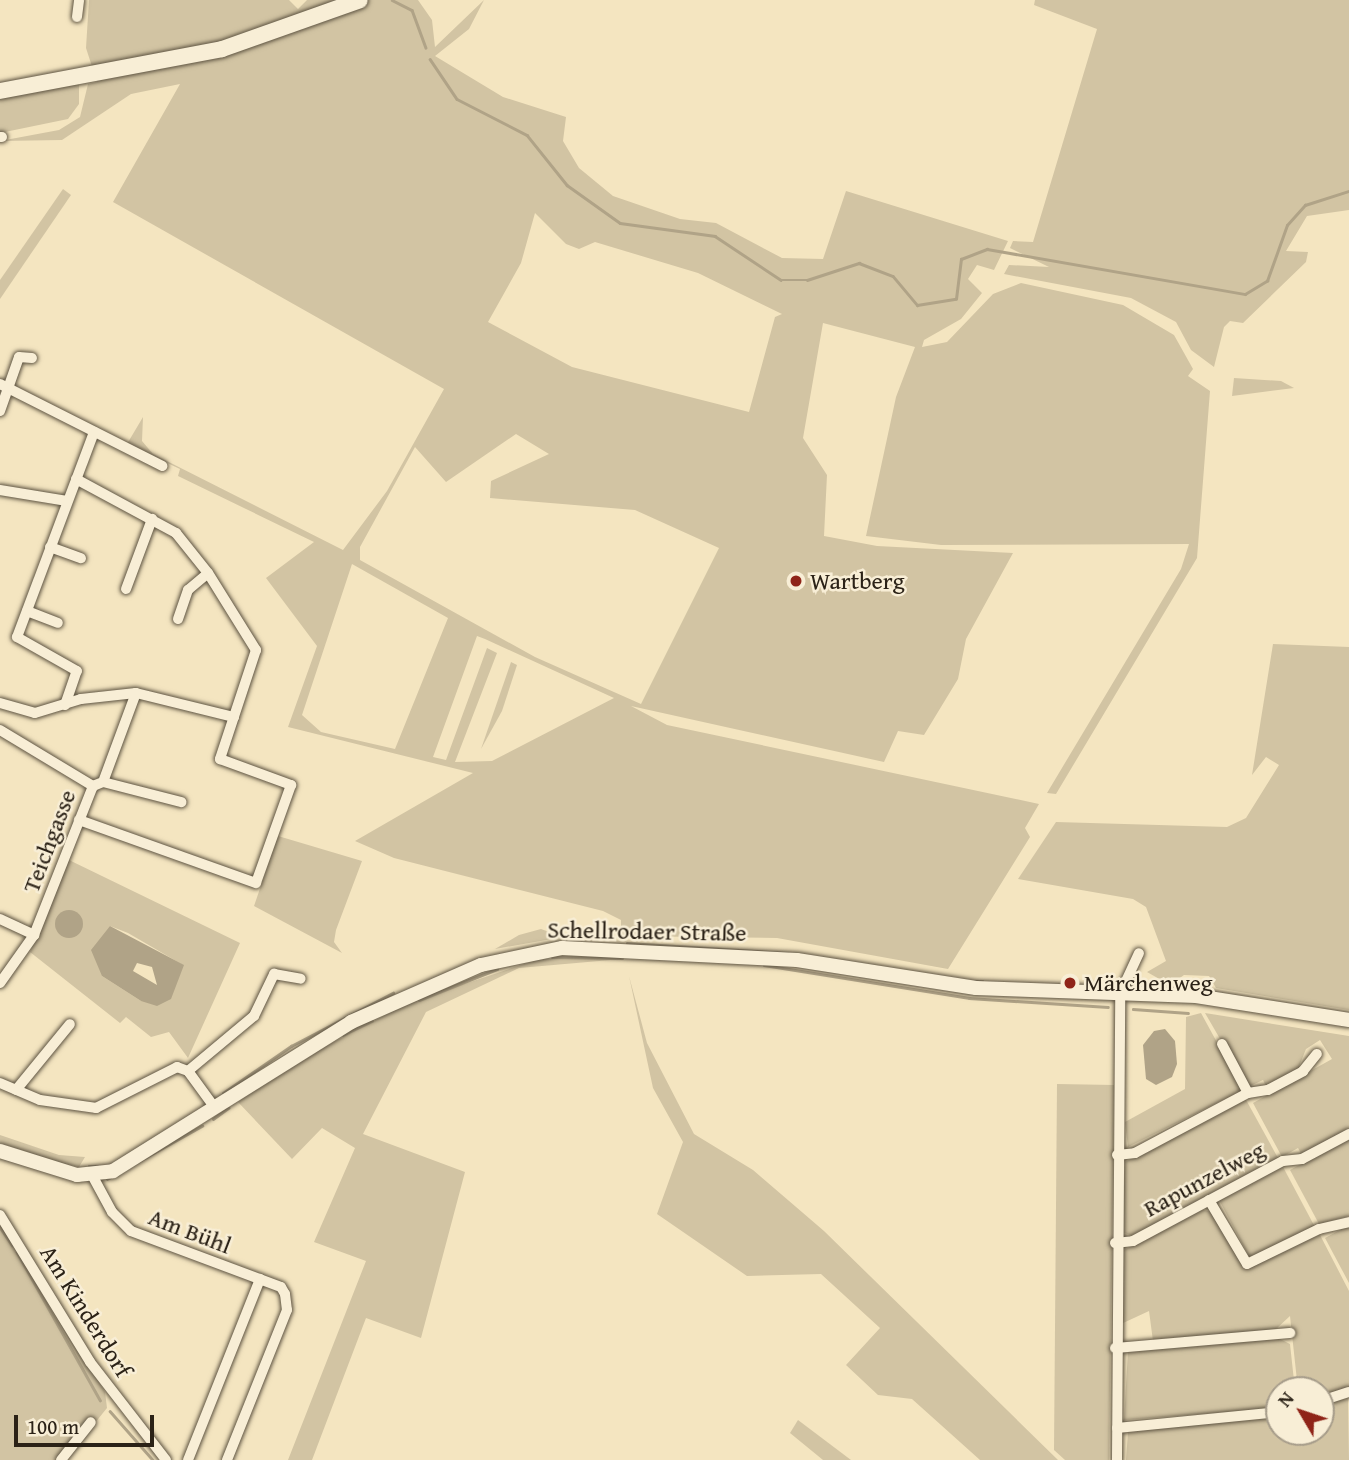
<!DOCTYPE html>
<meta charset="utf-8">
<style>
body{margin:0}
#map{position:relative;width:1349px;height:1460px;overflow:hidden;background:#f4e5c0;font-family:"Gentium Book Plus",serif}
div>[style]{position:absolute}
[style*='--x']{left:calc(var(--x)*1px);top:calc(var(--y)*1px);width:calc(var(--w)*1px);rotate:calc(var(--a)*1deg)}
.green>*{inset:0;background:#d2c4a3;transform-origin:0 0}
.water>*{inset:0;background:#b0a387}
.round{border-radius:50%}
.stream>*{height:2.5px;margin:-1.25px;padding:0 1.25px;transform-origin:1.25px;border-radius:1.25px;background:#b0a387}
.roads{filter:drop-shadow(0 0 2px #5d5341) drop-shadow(0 0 2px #5d5341)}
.minor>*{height:10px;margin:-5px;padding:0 5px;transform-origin:5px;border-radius:5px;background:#f8eed6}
.tertiary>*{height:14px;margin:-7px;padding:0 7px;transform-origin:7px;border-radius:7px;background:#f8eed6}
.secondary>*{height:16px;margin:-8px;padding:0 8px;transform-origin:8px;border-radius:8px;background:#f8eed6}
.dots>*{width:19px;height:19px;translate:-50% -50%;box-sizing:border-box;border:4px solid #f8eed6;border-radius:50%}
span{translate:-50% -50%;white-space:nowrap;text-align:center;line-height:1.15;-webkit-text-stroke:5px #f8eed6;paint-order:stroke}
.poi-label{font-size:24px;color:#2b2217}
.left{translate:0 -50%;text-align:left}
.street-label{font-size:24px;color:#2b2217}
.north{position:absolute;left:1265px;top:1376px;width:70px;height:70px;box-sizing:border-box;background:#f8eed6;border:2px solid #a69c8a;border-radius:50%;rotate:309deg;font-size:19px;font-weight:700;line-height:28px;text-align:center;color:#2b2217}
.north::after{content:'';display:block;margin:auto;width:24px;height:32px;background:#8f2418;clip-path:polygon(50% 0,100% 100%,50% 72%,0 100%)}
.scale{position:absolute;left:14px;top:1415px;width:140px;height:32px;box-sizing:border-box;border:4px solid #2b2217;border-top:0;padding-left:9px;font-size:21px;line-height:24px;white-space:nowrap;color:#2b2217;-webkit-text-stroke:5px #f8eed6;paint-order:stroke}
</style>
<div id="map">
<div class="green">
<i style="clip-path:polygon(evenodd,89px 0,289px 0,298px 9px,307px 0,418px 0,432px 20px,435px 47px,484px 0,469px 29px,435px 56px,503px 97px,566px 117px,563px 141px,579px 168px,613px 196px,680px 219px,716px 223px,782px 258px,823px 259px,846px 191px,1008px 241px,994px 270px,977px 265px,968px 279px,982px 293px,961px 319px,924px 340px,922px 347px,947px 342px,993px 294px,1021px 283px,1123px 305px,1174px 335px,1193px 369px,1188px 376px,1210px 391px,1197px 558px,1056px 794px,1047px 793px,1181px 569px,1189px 544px,941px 545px,866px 536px,896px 397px,915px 347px,823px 323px,803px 438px,827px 475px,824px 536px,877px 546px,1013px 553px,966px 639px,958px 679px,924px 735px,898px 731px,884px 762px,631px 706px,667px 725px,1039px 804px,1025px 828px,1030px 837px,948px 969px,777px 938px,621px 936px,621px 920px,603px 911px,394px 858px,355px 841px,473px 773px,288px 727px,317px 646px,266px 578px,314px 542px,178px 476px,180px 469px,127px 444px,143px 417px,142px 441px,153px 454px,343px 550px,387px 491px,444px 389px,113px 202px,180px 84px,131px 94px,62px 140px,0 141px,59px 130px,80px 117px,88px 84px,97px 82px,86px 48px,89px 0,535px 213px,566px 244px,579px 249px,595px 242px,698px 273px,782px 314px,775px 317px,749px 412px,572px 367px,488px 322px,521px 263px,535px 213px,89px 0,516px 434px,549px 454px,491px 481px,490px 498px,635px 510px,719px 548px,641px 704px,535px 657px,360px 560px,360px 547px,415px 447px,446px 482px,516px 434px,89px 0,352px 564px,448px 618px,395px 749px,321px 732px,302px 715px,352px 564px,89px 0,477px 636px,485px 639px,614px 698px,492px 761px,455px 762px,497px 653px,487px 648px,446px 760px,433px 757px,477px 636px)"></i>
<i style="clip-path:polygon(1035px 0,1349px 0,1349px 210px,1307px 216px,1286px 251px,1308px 252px,1306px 262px,1243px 323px,1230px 321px,1224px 327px,1214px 367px,1191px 350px,1176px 322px,1131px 298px,1004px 274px,1009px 265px,1049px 267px,1010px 248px,1013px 241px,1033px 242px,1097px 29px,1034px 5px)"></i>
<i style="clip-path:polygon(79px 84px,79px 104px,68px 119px,0 133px,0 97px)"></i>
<i style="clip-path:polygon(63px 189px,71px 195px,0 299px,0 280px)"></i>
<i style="clip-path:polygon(1234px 378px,1281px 381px,1294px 388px,1232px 396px)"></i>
<i style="clip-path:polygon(1273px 644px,1349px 647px,1349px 1010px,1216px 988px,1209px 976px,1184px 975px,1170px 985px,1147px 972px,1166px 961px,1146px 907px,1133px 899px,1018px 879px,1056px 822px,1227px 827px,1246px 818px,1279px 765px,1266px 757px,1252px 775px)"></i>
<i style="clip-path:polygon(511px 662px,517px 665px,502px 711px,481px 749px)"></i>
<i style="clip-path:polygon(278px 836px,362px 861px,336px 930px,334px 942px,342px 953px,254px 906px)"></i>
<i style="clip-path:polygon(evenodd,69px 860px,240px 943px,188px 1058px,169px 1032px,151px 1037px,126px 1017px,120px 1023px,30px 952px,69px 860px,110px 926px,128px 933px,183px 965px,141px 1001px,102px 976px,110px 926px)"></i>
<i style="clip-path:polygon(541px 929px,563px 937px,495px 949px,519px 935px)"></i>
<i style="clip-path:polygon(539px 959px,622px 959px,519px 968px,426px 1012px,363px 1134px,465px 1172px,421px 1338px,366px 1318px,312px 1460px,288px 1460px,366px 1261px,314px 1242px,355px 1148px,322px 1128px,292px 1159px,238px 1102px,292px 1064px,410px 1002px)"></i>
<i style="clip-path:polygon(629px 976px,647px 1043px,694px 1134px,753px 1170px,824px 1231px,1058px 1460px,980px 1460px,912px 1399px,878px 1395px,846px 1365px,880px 1328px,821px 1274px,747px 1276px,657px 1214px,683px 1142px,653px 1088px)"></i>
<i style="clip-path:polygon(1201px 1013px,1243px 1090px,1128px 1147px,1125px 1122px,1185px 1089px,1186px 1017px)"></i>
<i style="clip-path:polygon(1205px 1013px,1349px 1036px,1349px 1129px,1302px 1155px,1298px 1148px,1282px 1157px,1253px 1103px,1332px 1059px,1320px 1040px,1306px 1049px,1298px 1069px,1266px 1086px,1263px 1080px,1248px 1087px)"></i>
<i style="clip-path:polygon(1057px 1084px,1114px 1085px,1109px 1460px,1065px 1460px,1054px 1450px)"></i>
<i style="clip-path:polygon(1245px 1098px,1278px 1158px,1133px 1236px,1122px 1232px,1125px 1162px)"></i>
<i style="clip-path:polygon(0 1135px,59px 1155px,85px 1157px,79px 1167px,61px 1163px,0 1143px)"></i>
<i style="clip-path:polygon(1349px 1138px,1349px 1216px,1319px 1224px,1290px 1170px)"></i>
<i style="left:1282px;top:1165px;width:69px;height:72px;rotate:62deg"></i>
<i style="clip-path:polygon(1200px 1209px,1212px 1212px,1245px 1269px,1319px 1233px,1349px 1291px,1349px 1387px,1321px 1397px,1321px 1390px,1298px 1390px,1290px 1316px,1276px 1329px,1153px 1341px,1149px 1311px,1121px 1324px,1124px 1250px)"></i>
<i style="clip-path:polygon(0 1223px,105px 1392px,107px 1408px,65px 1460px,0 1460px)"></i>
<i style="clip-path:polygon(1349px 1225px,1349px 1283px,1325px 1238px)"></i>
<i style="clip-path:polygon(1276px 1337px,1290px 1344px,1295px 1390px,1279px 1390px,1279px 1408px,1124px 1420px,1128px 1351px)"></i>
<i style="clip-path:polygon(1348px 1398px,1349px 1460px,1126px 1460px,1128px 1432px,1279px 1416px,1279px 1432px,1321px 1432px,1321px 1406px)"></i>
<i style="clip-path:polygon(798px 1420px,851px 1460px,823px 1460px,790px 1433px)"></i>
</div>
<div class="water">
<i class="round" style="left:55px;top:910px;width:28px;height:28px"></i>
<i style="clip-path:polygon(evenodd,110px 926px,184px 965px,171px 999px,157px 1006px,141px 1001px,102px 976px,91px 950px,110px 926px,137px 963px,152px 967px,157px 985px,133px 971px,137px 963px)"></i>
<i style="clip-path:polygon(1165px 1029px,1175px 1041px,1177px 1064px,1172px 1077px,1156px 1085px,1146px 1079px,1143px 1045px,1154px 1031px)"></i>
</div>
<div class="stream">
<i style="--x:392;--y:0;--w:22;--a:27"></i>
<i style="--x:412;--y:10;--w:40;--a:69.8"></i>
<i style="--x:430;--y:59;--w:48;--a:56"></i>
<i style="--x:457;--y:99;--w:79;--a:27.2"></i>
<i style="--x:527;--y:135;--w:64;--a:51.3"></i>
<i style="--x:567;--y:185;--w:65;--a:35.6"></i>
<i style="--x:620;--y:223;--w:96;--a:7.8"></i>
<i style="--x:715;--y:236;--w:79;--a:33.7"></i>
<i style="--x:781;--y:280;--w:26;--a:0"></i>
<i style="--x:807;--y:280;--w:55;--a:-18.1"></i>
<i style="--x:859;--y:263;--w:36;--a:21"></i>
<i style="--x:893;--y:276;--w:38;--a:50"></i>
<i style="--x:917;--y:305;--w:39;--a:-9"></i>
<i style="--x:956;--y:299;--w:40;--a:-82.9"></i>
<i style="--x:961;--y:259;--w:28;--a:-21"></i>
<i style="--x:987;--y:249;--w:262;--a:9.9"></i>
<i style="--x:1245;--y:294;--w:26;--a:-31"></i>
<i style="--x:1267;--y:281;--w:59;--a:-70.3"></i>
<i style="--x:1287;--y:225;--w:27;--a:-48"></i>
<i style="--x:1305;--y:205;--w:46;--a:-17.7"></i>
<i style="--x:627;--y:943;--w:161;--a:3.6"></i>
<i style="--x:552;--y:957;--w:70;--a:0.8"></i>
<i style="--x:764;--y:965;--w:208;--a:9.1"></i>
<i style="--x:969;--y:998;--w:139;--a:3.7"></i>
<i style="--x:975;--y:981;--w:8;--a:0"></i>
<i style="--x:419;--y:1000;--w:84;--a:-21.7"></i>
<i style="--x:1133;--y:1009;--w:55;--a:4.2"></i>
<i style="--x:343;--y:1035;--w:32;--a:-26"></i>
<i style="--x:223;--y:1093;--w:83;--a:-34.7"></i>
<i style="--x:291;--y:1046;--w:115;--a:-27.5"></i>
<i style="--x:213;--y:1119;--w:19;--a:-36"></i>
<i style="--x:89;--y:1166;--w:9;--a:0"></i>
<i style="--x:107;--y:1179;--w:109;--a:-29.2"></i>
<i style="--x:0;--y:1227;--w:22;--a:56"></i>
<i style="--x:17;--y:1252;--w:170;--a:60.7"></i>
<i style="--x:110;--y:1411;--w:65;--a:48.7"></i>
</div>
<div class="roads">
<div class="minor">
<i style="--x:77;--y:17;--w:17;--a:-83"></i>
<i style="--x:0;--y:137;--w:2;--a:0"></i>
<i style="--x:0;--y:384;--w:182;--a:26.8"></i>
<i style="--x:0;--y:411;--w:57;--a:-70.6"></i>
<i style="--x:19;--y:357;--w:13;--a:4"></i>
<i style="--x:76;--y:479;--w:114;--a:28.4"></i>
<i style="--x:176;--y:533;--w:51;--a:51.3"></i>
<i style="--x:208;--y:573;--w:91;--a:58.1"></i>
<i style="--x:256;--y:650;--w:115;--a:108.3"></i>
<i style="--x:220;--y:759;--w:76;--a:20.1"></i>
<i style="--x:291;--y:785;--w:104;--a:109.7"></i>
<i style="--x:256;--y:883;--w:188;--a:-160.4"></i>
<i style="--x:0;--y:490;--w:68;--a:9.3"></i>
<i style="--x:50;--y:547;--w:33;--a:20"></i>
<i style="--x:126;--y:589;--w:75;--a:-69.6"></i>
<i style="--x:27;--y:611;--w:33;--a:21"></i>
<i style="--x:178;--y:619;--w:31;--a:-71"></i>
<i style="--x:188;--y:590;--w:26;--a:-40"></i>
<i style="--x:0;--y:703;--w:36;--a:16"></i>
<i style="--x:35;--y:713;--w:48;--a:-16.9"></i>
<i style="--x:81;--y:699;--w:55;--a:-6.2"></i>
<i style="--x:136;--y:693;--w:101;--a:13.8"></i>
<i style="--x:65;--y:705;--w:36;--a:-71"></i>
<i style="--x:77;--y:671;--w:69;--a:-150.5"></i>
<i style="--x:17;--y:637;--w:219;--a:-69.4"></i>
<i style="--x:0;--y:730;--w:109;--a:31.1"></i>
<i style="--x:93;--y:786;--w:11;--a:-22"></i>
<i style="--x:103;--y:782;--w:95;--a:-69.7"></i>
<i style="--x:103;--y:782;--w:81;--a:14.4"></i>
<i style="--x:0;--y:919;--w:38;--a:25"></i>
<i style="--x:0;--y:983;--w:59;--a:-54.7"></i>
<i style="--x:34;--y:935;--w:160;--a:-68.4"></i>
<i style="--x:1222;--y:1044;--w:55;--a:62"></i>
<i style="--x:188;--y:1071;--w:86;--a:-39.8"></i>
<i style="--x:254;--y:1016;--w:47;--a:-64.5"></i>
<i style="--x:274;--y:974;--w:27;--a:10"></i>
<i style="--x:0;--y:1083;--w:43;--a:23"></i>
<i style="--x:40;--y:1100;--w:57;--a:8.1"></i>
<i style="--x:96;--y:1108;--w:91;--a:-26.8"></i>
<i style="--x:177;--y:1067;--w:12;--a:20"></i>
<i style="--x:188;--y:1071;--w:46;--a:53.9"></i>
<i style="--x:16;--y:1090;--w:85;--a:-50.7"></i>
<i style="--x:1117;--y:1155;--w:18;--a:-6"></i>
<i style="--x:1135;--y:1153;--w:128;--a:-28"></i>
<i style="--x:1248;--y:1093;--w:20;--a:-9"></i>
<i style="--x:1268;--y:1090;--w:40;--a:-28"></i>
<i style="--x:1303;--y:1071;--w:22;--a:-51"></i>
<i style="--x:92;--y:1175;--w:42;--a:61.6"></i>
<i style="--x:112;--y:1212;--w:27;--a:45"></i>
<i style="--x:131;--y:1231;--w:160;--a:20.5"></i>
<i style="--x:281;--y:1287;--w:8;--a:60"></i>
<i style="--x:285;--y:1294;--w:16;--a:83"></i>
<i style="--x:287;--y:1310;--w:162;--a:111.8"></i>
<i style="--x:1209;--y:1200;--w:74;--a:59.3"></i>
<i style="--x:1247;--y:1264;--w:80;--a:-25.9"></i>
<i style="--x:1319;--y:1229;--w:31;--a:-13"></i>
<i style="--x:0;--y:1215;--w:172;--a:58.5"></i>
<i style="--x:90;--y:1362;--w:124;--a:52.2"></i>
<i style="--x:1115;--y:1243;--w:18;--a:-6"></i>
<i style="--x:1133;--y:1241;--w:170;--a:-28.1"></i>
<i style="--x:1283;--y:1161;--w:19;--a:-6"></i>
<i style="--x:1302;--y:1159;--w:53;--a:-28"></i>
<i style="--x:1115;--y:1348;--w:176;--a:-4.9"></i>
<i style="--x:1321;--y:1401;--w:29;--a:-18"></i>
<i style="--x:1117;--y:1428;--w:163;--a:-5.6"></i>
<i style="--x:61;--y:1460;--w:48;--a:-51.7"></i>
<i style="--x:188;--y:1460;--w:195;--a:-68.3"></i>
<i style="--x:1117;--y:1460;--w:466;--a:-89.6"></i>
<i style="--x:1120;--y:994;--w:45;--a:-65.1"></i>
</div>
<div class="tertiary">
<i style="--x:0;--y:1151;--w:81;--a:17.3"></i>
<i style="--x:77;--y:1175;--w:36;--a:-6"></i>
<i style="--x:113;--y:1171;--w:281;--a:-32"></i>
<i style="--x:351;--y:1022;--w:142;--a:-23.7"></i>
<i style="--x:481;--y:965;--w:83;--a:-11.9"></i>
<i style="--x:562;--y:948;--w:235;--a:2.9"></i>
<i style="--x:797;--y:960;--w:181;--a:8.9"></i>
<i style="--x:976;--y:988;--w:220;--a:2.1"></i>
<i style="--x:1196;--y:996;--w:155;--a:8.9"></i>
</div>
<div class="secondary">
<i style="--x:0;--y:91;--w:226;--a:-10.7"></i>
<i style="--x:222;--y:49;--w:146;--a:-19.5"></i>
</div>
</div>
<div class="dots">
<i style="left:796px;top:581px;background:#8f2418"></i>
<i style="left:1070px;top:983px;background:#8f2418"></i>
</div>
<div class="poi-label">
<span class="left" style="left:810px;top:581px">Wartberg</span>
<span class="left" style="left:1084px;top:983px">Märchenweg</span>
</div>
<div class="street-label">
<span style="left:49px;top:841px;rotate:-69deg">Teichgasse</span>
<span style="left:647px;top:931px;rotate:1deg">Schellrodaer Straße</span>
<span style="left:1204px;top:1179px;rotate:-28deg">Rapunzelweg</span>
<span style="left:190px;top:1231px;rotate:21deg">Am Bühl</span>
<span style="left:86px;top:1311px;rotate:58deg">Am Kinderdorf</span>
</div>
<div class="north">N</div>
<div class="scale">100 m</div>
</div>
